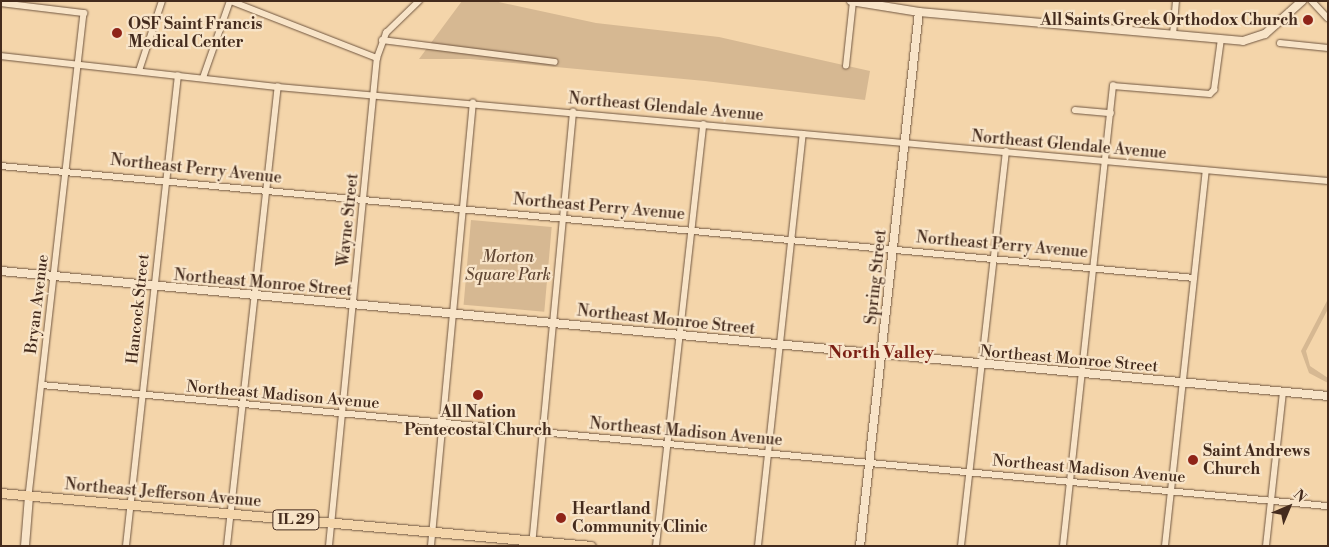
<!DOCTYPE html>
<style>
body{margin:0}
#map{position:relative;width:1329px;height:547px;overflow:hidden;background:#f4d5aa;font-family:"Libre Bodoni",serif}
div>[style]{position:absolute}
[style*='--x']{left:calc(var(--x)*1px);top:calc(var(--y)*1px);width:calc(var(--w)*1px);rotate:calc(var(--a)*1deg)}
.green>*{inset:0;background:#d6b892;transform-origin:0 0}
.roads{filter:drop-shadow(0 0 1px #705640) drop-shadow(0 0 1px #705640)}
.street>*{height:5.5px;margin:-2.75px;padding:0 2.75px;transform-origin:2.75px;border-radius:2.75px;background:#f8e4c8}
.secondary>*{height:8px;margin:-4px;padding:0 4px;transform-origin:4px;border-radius:4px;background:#f8e4c8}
.primary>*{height:9px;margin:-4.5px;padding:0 4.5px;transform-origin:4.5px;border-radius:4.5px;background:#f4d5aa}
.dots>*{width:14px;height:14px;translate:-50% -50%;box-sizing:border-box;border:2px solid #f8e4c8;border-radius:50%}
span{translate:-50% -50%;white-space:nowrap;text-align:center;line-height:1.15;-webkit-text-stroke:4.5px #f8e4c8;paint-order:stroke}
.shield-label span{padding:1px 4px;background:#f8e4c8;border:1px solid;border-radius:4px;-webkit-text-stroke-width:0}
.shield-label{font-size:15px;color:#442b1d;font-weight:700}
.poi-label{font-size:16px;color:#442b1d;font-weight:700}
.right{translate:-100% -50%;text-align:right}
.left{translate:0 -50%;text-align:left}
.street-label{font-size:16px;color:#442b1d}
.park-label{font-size:16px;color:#614734;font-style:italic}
.neighbourhood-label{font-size:18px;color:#7a1f14;font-weight:700}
.frame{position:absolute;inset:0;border:2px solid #442b1d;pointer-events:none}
.north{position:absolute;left:1264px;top:482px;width:50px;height:50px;-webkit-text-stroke:4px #f8e4c8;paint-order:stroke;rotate:45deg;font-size:14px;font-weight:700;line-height:20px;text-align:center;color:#442b1d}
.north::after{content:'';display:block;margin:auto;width:18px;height:22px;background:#442b1d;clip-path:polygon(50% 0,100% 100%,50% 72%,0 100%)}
</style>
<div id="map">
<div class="green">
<i style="clip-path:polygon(462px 1px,494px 1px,596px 23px,719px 37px,870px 71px,865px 100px,705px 81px,470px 59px,419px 59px)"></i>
<i style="left:471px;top:220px;width:81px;height:85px;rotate:5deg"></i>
<i style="clip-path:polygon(1328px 299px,1328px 309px,1306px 351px,1310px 366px,1328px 378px,1328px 383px,1309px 373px,1301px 351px)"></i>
</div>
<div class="roads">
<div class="street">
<i style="--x:231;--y:1;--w:157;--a:21.3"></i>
<i style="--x:1312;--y:1;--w:23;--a:47"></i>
<i style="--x:1;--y:3;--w:84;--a:6.9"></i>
<i style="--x:84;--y:13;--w:486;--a:96.5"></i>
<i style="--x:1173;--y:35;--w:34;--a:-85"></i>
<i style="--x:382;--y:40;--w:174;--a:7.2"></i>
<i style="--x:1280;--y:43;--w:48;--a:5.9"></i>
<i style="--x:1;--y:56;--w:279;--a:6.4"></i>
<i style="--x:278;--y:87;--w:1054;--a:5.12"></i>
<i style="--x:846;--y:66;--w:64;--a:-83.8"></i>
<i style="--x:139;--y:71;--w:74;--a:-71.8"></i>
<i style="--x:203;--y:78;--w:82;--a:-70.7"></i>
<i style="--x:1075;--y:110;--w:36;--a:5"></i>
<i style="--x:1;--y:166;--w:1198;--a:5.36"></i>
<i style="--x:42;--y:385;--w:1292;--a:5.38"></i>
<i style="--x:126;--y:546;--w:473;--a:-83.7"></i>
<i style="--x:227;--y:546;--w:462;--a:-83.7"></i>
<i style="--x:329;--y:546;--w:490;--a:-84.4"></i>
<i style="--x:377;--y:58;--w:27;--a:-70"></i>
<i style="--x:386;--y:33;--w:46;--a:-44.1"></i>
<i style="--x:431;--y:546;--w:445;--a:-84.6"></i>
<i style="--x:532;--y:546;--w:436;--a:-84.6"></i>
<i style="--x:656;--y:546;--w:424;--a:-83.6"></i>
<i style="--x:758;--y:546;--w:414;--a:-83.8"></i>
<i style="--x:961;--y:546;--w:397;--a:-83.5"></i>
<i style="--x:1063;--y:546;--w:463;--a:-83.8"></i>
<i style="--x:1113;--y:86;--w:97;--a:4.7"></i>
<i style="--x:1210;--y:94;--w:6;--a:-45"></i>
<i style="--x:1214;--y:90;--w:51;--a:-82.2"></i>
<i style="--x:1165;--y:546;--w:377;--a:-83.8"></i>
<i style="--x:1266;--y:546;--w:155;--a:-83.7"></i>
</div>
<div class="secondary">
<i style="--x:851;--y:1;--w:69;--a:9.2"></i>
<i style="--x:919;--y:12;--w:325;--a:5.1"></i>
<i style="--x:1243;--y:41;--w:23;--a:-18"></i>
<i style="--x:1265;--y:34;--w:50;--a:-41.7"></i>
<i style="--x:1;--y:271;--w:1333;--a:5.38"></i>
<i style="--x:25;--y:546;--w:50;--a:-85.4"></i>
<i style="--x:860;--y:546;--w:537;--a:-83.7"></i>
</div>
<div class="primary">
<i style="--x:1;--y:493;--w:592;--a:5.13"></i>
</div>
</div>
<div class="dots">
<i style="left:1308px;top:20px;background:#8f2418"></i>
<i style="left:117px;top:33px;background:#8f2418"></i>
<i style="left:478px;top:395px;background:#8f2418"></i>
<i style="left:1193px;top:460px;background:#8f2418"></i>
<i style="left:561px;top:518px;background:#8f2418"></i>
</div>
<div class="shield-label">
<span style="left:296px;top:520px">IL 29</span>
</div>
<div class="poi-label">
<span class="right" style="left:1298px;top:20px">All Saints Greek Orthodox Church</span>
<span class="left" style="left:128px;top:33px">OSF Saint Francis<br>Medical Center</span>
<span style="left:478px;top:421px">All Nation<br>Pentecostal Church</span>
<span class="left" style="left:1203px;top:460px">Saint Andrews<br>Church</span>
<span class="left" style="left:572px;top:518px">Heartland<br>Community Clinic</span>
</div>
<div class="street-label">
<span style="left:666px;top:107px;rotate:5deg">Northeast Glendale Avenue</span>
<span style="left:1069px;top:145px;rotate:5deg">Northeast Glendale Avenue</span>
<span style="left:196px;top:169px;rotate:6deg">Northeast Perry Avenue</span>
<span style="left:599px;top:207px;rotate:5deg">Northeast Perry Avenue</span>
<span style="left:348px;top:220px;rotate:-84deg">Wayne Street</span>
<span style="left:1002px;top:245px;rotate:5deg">Northeast Perry Avenue</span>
<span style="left:876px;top:277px;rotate:-84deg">Spring Street</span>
<span style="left:263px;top:283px;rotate:5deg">Northeast Monroe Street</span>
<span style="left:37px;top:304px;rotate:-83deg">Bryan Avenue</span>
<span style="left:138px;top:309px;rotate:-84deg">Hancock Street</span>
<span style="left:666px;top:320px;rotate:6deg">Northeast Monroe Street</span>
<span style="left:1069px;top:359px;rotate:5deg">Northeast Monroe Street</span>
<span style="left:283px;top:395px;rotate:5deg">Northeast Madison Avenue</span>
<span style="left:686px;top:432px;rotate:5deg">Northeast Madison Avenue</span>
<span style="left:1089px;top:469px;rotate:5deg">Northeast Madison Avenue</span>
<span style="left:163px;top:493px;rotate:5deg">Northeast Jefferson Avenue</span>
</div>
<div class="park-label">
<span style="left:508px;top:266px">Morton<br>Square Park</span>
</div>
<div class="neighbourhood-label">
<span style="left:881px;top:353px">North Valley</span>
</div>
<div class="frame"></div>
<div class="north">N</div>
</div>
